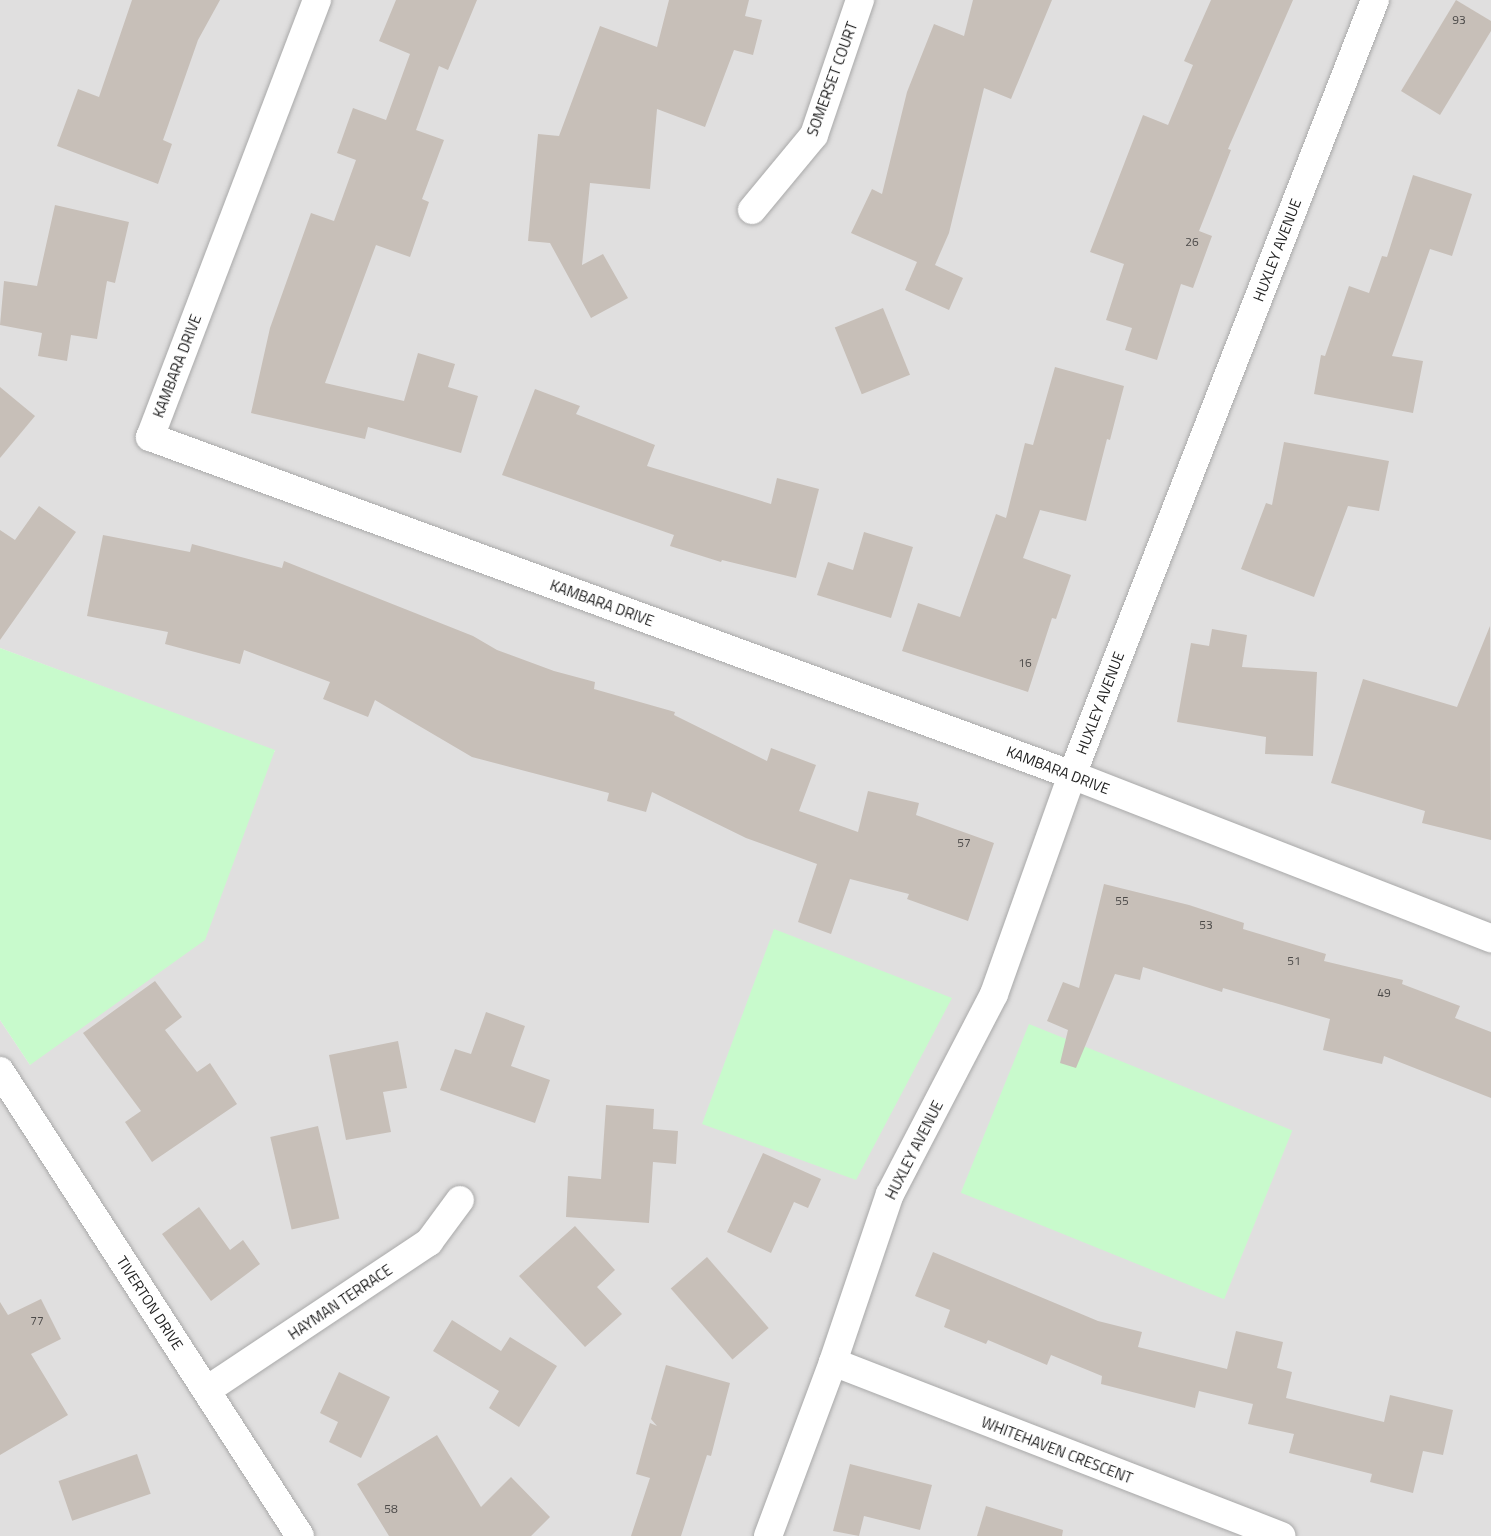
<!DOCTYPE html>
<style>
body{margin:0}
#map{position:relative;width:1491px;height:1536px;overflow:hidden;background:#f2efe9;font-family:"Titillium Web",sans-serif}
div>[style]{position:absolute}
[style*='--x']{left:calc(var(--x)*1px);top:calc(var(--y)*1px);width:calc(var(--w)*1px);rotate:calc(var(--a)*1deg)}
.residential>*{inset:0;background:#e0dfdf}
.park>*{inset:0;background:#c8facc;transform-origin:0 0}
.building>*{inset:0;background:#c7bfb8;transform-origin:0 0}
.roads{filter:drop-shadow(0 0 2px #a9a9a9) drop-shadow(0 0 2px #a9a9a9)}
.street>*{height:28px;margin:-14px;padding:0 14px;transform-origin:14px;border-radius:14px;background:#fff}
span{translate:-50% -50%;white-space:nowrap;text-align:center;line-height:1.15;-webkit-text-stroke:5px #fff;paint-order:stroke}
.number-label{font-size:12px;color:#4b4948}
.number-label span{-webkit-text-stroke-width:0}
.street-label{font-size:15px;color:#222}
</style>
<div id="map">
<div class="residential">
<i style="clip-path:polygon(0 0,1491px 0,1491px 1536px,0 1536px,0 1020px,30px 1065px,275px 751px,0 648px)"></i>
</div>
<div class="park">
<i style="clip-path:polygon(0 648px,275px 750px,205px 940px,30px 1065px,0 1020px)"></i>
<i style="clip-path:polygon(774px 929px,952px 998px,856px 1180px,702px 1124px)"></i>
<i style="left:1029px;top:1024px;width:284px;height:182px;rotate:22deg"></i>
</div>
<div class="building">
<i style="clip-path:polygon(132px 0,220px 0,198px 40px,163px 140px,172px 144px,158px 184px,57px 146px,78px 89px,99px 97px)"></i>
<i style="clip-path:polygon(396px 0,477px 0,448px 70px,439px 66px,416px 130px,444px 140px,422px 199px,429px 202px,410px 257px,376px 245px,325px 383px,404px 401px,418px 353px,455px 364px,448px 387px,478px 396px,461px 453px,368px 427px,365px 439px,251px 413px,270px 328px,311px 213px,334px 221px,356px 160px,337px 153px,353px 108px,386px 120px,410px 54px,379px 41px)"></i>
<i style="clip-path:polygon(669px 0,749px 0,745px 16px,762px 20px,753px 55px,734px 50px,705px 127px,657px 109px,650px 189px,590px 183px,582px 265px,603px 254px,628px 298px,591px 318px,550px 243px,528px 241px,538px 134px,559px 136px,600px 26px,657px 47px)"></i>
<i style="clip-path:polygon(973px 0,1052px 0,1011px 99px,984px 88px,949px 233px,935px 265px,963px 278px,949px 310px,905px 290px,917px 262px,851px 233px,872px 189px,882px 194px,907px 92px,934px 24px,964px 36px)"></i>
<i style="clip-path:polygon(1211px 0,1293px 0,1228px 149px,1231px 150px,1199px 231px,1212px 236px,1193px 288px,1181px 284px,1157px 360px,1125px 350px,1132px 328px,1106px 320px,1124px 264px,1090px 252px,1143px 115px,1168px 125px,1193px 65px,1184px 61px)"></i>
<i style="clip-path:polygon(1456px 0,1491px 21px,1491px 31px,1440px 115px,1401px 91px)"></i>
<i style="clip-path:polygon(1413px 175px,1472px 194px,1452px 256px,1430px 249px,1392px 356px,1423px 361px,1413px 413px,1314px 394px,1321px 355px,1325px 356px,1349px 286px,1369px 293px,1382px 256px,1387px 257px)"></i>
<i style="clip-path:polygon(55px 205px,129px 222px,115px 283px,107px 281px,97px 339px,71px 335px,67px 361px,38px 356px,42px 333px,0 325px,4px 281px,37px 286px)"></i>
<i style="left:883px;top:308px;width:72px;height:52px;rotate:68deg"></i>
<i style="clip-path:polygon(1055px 367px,1124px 386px,1110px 440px,1107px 439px,1086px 521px,1040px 510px,1023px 558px,1071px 575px,1056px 619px,1052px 618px,1028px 692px,902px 651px,918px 603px,960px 617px,996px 514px,1006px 518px,1025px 443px,1033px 445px)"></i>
<i style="clip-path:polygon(0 387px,35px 416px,0 458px)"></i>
<i style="clip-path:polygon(535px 389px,580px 406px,576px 414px,655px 445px,647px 466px,771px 504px,777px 478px,819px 489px,796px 578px,722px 560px,721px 562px,670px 546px,674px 535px,502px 475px)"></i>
<i style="clip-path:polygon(1284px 442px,1389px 461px,1379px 511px,1348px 506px,1314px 597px,1241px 569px,1266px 503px,1272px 505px)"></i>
<i style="clip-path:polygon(39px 506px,76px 532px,0 640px,0 530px,15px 540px)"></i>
<i style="clip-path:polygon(864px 532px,913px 547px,891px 618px,817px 595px,828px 562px,853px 570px)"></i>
<i style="clip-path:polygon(103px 535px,190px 552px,192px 544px,282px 568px,284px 561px,473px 636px,497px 650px,554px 671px,595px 682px,594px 689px,675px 712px,674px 715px,767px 761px,771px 748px,816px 765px,799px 811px,858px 832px,868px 791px,919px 803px,916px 815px,994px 843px,968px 921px,907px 899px,909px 894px,850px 879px,831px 934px,798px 922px,817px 864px,746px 838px,652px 792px,646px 812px,607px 801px,609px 793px,472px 757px,375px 700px,368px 717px,323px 699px,330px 682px,244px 650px,240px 664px,165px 644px,168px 632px,87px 616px)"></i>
<i style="clip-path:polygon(1490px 626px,1491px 840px,1422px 823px,1425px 811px,1331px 783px,1363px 679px,1457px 707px)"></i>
<i style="clip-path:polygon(1212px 629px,1247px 635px,1242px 667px,1317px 672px,1313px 756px,1265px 754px,1266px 737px,1177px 722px,1191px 643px,1209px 646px)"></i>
<i style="clip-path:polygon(1104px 884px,1189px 905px,1244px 923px,1243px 929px,1326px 954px,1324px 961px,1403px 980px,1402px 984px,1460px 1006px,1455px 1018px,1491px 1032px,1491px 1098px,1384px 1056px,1382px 1064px,1323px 1050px,1330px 1019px,1223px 988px,1222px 992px,1143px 967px,1140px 980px,1115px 974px,1076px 1068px,1060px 1063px,1068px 1030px,1047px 1021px,1063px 982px,1079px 988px)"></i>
<i style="clip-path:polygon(155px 981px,182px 1017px,165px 1030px,197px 1072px,210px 1063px,237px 1104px,152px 1162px,125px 1122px,141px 1111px,83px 1033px)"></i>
<i style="clip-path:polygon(486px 1012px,525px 1026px,511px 1066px,550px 1080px,535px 1123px,440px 1090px,455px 1049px,471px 1054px)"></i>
<i style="clip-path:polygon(398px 1041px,407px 1088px,383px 1092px,391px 1132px,346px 1140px,329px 1055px)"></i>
<i style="clip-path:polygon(606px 1105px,654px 1109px,653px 1129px,678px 1131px,676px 1164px,653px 1162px,649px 1223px,566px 1217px,568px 1176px,601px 1179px)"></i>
<i style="left:318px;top:1126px;width:95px;height:49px;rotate:77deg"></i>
<i style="clip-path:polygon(763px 1153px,821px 1179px,808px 1208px,794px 1202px,771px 1253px,727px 1232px)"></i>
<i style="clip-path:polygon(199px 1207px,230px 1250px,243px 1240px,260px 1264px,211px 1301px,162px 1234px)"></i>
<i style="clip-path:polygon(575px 1226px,615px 1270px,597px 1287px,622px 1314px,585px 1347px,519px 1276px)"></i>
<i style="clip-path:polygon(933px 1252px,1098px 1321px,1142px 1332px,1138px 1347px,1227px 1369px,1236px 1331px,1283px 1342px,1277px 1368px,1292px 1372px,1286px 1398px,1384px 1422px,1390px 1395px,1453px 1410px,1443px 1455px,1423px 1451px,1413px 1493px,1370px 1482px,1372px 1474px,1289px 1453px,1294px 1434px,1248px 1424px,1253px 1404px,1199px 1391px,1195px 1408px,1101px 1384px,1102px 1376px,1051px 1355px,1047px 1365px,988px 1340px,986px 1344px,944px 1327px,950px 1310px,915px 1296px)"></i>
<i style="left:707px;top:1257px;width:94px;height:48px;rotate:49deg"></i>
<i style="clip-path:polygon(41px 1299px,61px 1339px,31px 1354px,68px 1415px,0 1455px,0 1302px,8px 1315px)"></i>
<i style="clip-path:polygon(452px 1320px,501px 1351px,510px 1337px,557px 1366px,519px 1427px,489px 1408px,499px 1391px,433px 1351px)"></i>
<i style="clip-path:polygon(666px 1365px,730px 1383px,711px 1456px,707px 1455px,681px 1536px,631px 1536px,650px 1478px,636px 1474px,650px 1423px,657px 1426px,651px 1419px)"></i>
<i style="clip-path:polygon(339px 1372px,390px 1397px,361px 1458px,329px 1442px,338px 1422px,320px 1413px)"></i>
<i style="clip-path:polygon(437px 1435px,481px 1507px,511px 1477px,550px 1517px,531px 1536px,389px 1536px,357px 1484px)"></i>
<i style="left:137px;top:1454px;width:42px;height:83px;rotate:71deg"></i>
<i style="clip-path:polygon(850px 1464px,932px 1485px,920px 1530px,864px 1516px,859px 1536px,833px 1531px)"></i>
<i style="clip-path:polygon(986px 1506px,1063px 1530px,1062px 1536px,977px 1536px)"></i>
</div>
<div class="roads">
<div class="street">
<i style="--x:317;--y:0;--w:468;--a:110.9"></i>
<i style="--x:150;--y:437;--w:982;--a:20.13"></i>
<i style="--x:1072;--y:775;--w:450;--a:21.3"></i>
<i style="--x:752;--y:210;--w:97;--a:-50.4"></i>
<i style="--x:814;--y:135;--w:143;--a:-71.2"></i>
<i style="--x:0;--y:1071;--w:553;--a:57.17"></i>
<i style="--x:833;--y:1362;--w:481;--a:21.2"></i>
<i style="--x:207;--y:1390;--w:267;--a:-33.7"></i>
<i style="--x:429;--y:1242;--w:52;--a:-53.6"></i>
<i style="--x:768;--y:1536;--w:186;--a:-69.5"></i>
<i style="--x:833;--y:1362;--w:177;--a:-71.3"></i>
<i style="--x:890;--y:1194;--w:225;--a:-62.5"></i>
<i style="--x:994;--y:994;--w:232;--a:-70.4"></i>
<i style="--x:1072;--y:775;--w:832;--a:-68.65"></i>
</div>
</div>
<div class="number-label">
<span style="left:1459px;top:20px">93</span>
<span style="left:1192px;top:242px">26</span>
<span style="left:1025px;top:663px">16</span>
<span style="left:964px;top:843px">57</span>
<span style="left:1122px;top:901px">55</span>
<span style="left:1206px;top:925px">53</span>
<span style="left:1294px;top:961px">51</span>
<span style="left:1384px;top:993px">49</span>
<span style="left:37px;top:1321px">77</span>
<span style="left:391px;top:1509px">58</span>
</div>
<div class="street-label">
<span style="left:832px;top:79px;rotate:-70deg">SOMERSET COURT</span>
<span style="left:1277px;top:250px;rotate:-69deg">HUXLEY AVENUE</span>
<span style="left:177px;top:366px;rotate:-69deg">KAMBARA DRIVE</span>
<span style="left:602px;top:603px;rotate:20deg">KAMBARA DRIVE</span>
<span style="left:1100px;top:703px;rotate:-69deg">HUXLEY AVENUE</span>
<span style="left:1058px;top:770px;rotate:21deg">KAMBARA DRIVE</span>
<span style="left:914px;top:1150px;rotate:-63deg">HUXLEY AVENUE</span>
<span style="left:340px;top:1302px;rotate:-34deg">HAYMAN TERRACE</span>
<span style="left:150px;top:1303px;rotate:57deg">TIVERTON DRIVE</span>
<span style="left:1057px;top:1450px;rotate:21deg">WHITEHAVEN CRESCENT</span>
</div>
</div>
